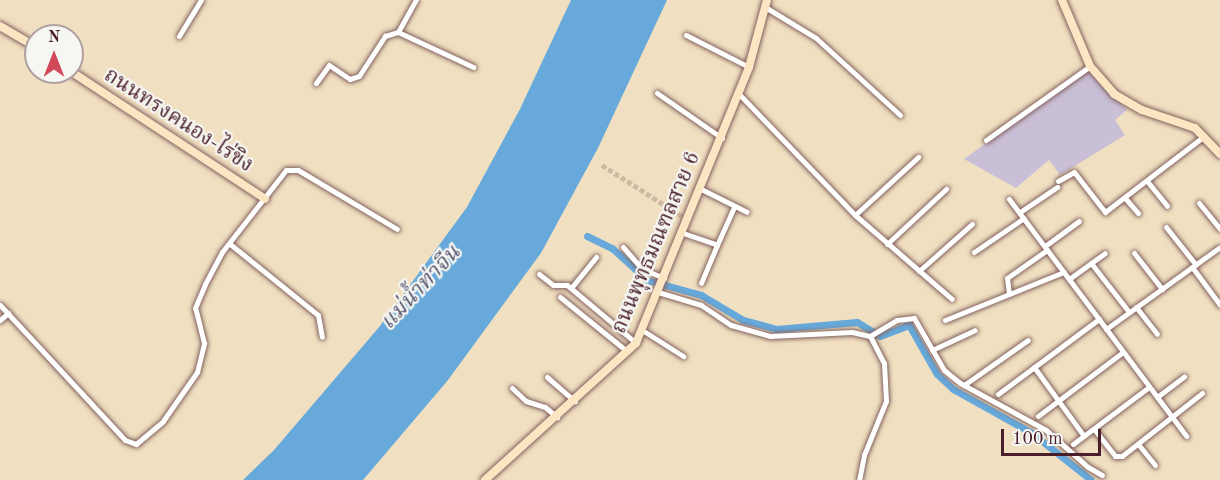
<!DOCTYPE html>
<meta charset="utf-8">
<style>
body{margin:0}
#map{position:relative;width:1220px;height:480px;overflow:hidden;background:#f0dfc0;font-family:"Old Standard TT","Noto Serif Thai",serif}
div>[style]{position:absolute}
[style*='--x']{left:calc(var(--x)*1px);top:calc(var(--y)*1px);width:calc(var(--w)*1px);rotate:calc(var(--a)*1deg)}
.industrial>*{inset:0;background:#c9bfd7}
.water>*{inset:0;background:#66a9da}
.canal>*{height:7px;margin:-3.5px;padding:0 3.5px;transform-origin:3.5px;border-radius:3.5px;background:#66a9da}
.street-tunnel>*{height:5px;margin-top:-2.5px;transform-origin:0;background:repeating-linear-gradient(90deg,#cfb9a2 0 5px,transparent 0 7.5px)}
.roads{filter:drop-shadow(0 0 2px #84625f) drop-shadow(0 0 2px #84625f)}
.street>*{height:5px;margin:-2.5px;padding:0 2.5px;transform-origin:2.5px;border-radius:2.5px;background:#fff}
.secondary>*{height:8px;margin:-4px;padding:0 4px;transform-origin:4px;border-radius:4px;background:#fbe6c4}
span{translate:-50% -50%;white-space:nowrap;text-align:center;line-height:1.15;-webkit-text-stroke:4.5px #f6f6f2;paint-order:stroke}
.street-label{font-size:21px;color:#4a1f2b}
.water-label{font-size:22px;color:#555671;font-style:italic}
.north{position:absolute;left:24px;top:24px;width:60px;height:60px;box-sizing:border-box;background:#f6f6f2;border:2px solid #b1a0a2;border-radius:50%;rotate:0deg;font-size:16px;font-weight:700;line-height:24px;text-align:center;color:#4a1f2b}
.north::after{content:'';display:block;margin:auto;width:21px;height:27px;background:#d1495b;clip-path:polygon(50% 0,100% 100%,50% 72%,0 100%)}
.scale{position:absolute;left:1001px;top:429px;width:100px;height:27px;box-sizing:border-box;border:3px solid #4a1f2b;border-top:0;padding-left:8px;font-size:18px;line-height:21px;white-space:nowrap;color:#4a1f2b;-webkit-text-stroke:4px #f6f6f2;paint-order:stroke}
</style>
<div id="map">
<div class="industrial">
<i style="clip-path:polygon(1088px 70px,1127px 110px,1115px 120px,1125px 135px,1060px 175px,1049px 160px,1016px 188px,964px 159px)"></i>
</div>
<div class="water">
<i style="clip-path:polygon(571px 0,667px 0,598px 148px,541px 253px,448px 380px,363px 480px,243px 480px,274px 450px,380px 326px,467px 207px,520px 109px)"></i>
</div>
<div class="canal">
<i style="--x:587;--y:236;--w:28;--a:26"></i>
<i style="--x:612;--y:248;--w:47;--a:42.4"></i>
<i style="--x:647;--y:280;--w:56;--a:15.5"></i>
<i style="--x:701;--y:295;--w:49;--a:30.8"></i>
<i style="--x:743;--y:320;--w:34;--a:15"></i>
<i style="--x:776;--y:329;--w:81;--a:-4.9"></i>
<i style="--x:857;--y:322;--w:27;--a:31"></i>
<i style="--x:880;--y:336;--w:31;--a:-21"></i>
<i style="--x:909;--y:325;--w:56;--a:60.3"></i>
<i style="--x:937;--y:374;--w:22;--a:43"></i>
<i style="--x:953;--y:389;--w:90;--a:29.1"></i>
<i style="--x:1032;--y:433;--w:75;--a:38.5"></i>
</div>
<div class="street-tunnel">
<i style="--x:602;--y:165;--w:102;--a:32.6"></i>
</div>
<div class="roads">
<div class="street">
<i style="--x:765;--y:7;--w:60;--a:31.3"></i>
<i style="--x:816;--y:38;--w:114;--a:42.5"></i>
<i style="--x:398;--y:32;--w:83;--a:25"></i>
<i style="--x:686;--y:35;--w:71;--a:26.9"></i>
<i style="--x:179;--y:36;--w:42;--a:-58.6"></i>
<i style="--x:316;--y:83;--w:22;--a:-54"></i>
<i style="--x:329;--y:65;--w:25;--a:34"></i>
<i style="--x:350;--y:79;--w:9;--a:-18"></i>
<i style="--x:359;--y:76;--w:48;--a:-57"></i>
<i style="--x:385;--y:36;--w:14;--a:-17"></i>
<i style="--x:398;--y:32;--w:37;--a:-61"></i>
<i style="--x:657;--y:93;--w:79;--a:34.7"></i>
<i style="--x:739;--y:94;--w:168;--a:46.2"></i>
<i style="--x:855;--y:215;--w:128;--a:40.9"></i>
<i style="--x:986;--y:140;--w:128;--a:-35.4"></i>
<i style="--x:1058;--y:181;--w:18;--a:-29"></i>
<i style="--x:1074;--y:172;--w:51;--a:52.2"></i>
<i style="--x:1105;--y:212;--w:125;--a:-37.5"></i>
<i style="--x:1147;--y:181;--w:32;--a:51"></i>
<i style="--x:701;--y:189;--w:51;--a:26.6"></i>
<i style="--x:1125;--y:198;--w:20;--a:49"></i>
<i style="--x:1009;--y:199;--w:296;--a:53.2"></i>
<i style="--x:1199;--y:203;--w:33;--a:51"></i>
<i style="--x:1020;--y:212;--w:45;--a:-34"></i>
<i style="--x:855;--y:215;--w:86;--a:-42.6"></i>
<i style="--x:1166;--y:227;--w:48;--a:51.7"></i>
<i style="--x:683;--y:233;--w:36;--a:19"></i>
<i style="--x:717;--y:245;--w:41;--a:112.8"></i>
<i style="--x:230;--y:244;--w:113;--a:38.9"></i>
<i style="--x:318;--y:315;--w:22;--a:80"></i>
<i style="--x:887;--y:244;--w:81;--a:-43"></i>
<i style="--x:717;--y:245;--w:42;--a:-65.9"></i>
<i style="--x:1045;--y:246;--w:42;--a:-36.3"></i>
<i style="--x:623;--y:247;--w:29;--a:49"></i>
<i style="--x:642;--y:269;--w:24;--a:22"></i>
<i style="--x:974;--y:252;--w:60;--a:-34.2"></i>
<i style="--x:1134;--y:253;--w:46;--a:52.1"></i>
<i style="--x:1091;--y:263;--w:62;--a:52.2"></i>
<i style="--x:1192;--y:267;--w:47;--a:53.6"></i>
<i style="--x:919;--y:271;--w:71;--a:-41.6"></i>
<i style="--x:539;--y:274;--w:18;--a:38"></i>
<i style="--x:553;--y:285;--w:14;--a:0"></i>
<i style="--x:567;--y:285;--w:90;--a:40"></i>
<i style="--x:1069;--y:279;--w:44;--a:-35.8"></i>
<i style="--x:571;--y:288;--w:40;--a:-51"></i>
<i style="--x:658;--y:292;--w:45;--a:16.8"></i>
<i style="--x:701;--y:305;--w:36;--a:34"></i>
<i style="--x:731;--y:325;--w:41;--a:15.8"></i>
<i style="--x:770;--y:336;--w:82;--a:-2.8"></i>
<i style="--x:852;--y:332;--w:18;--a:13"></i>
<i style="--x:870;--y:336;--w:30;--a:63"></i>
<i style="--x:884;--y:363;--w:38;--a:87"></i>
<i style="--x:886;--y:401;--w:58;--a:112.2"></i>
<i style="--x:864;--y:455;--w:25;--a:101"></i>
<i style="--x:1009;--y:294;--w:16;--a:-97"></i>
<i style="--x:1007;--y:278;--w:49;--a:-35"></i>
<i style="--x:560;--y:297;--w:87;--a:39"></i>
<i style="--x:0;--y:305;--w:184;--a:47.2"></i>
<i style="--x:125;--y:440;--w:12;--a:20"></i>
<i style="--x:136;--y:444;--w:35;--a:-40"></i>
<i style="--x:163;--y:421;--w:60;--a:-55.2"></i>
<i style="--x:197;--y:372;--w:30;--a:-76"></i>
<i style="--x:204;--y:343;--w:36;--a:-104"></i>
<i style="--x:195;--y:308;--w:26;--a:-67"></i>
<i style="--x:205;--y:284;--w:36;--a:-62"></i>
<i style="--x:222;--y:252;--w:104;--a:-52"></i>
<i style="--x:286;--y:170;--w:12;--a:0"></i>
<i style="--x:298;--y:170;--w:115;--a:30.8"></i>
<i style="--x:1136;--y:307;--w:34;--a:52"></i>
<i style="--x:0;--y:320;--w:11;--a:-41"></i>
<i style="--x:945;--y:320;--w:128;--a:-22"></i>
<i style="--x:1106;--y:329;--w:140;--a:-35.7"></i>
<i style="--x:642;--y:330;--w:49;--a:32.4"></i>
<i style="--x:870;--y:336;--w:31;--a:-31"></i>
<i style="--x:897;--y:320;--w:17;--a:-7"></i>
<i style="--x:914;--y:318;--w:60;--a:60"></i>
<i style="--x:944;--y:370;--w:21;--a:39"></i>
<i style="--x:960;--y:383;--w:98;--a:28.7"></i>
<i style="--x:1046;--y:430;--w:56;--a:41.4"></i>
<i style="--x:1088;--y:467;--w:16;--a:30"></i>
<i style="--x:932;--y:350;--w:47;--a:-24.9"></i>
<i style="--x:1034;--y:367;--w:85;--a:54.1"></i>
<i style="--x:547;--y:377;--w:37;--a:41"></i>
<i style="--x:964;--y:385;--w:78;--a:-35.1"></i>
<i style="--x:512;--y:388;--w:19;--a:43"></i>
<i style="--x:526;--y:401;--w:20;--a:18"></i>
<i style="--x:545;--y:407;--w:16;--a:40"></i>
<i style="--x:998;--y:394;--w:126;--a:-36.6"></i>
<i style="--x:1157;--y:397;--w:34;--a:-37"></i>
<i style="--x:1038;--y:416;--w:106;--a:-37"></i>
<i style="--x:1094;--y:429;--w:34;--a:52"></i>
<i style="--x:1115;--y:456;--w:7;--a:0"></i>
<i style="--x:1122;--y:456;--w:102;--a:-38.2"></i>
<i style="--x:1073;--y:444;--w:95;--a:-36.9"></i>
<i style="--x:1138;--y:444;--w:27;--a:51"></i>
</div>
<div class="secondary">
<i style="--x:1062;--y:0;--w:72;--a:67"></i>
<i style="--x:1090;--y:66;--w:37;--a:49"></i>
<i style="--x:1114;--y:94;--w:32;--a:30"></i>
<i style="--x:1142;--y:110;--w:56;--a:18.8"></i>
<i style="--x:1195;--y:128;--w:36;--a:46"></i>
<i style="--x:0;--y:26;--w:42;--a:30.3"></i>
<i style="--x:72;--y:72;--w:231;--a:33.3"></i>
<i style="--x:485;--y:480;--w:204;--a:-42.2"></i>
<i style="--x:636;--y:343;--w:298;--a:-67.7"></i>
<i style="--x:749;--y:67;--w:69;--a:-75"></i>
</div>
</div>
<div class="street-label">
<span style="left:178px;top:121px;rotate:33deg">ถนนทรงคนอง-ไร่ขิง</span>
<span style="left:657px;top:243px;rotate:-67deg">ถนนพุทธมณฑลสาย 6</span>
</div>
<div class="water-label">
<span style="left:421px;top:288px;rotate:-47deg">แม่น้ำท่าจีน</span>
</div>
<div class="north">N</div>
<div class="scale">100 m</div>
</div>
